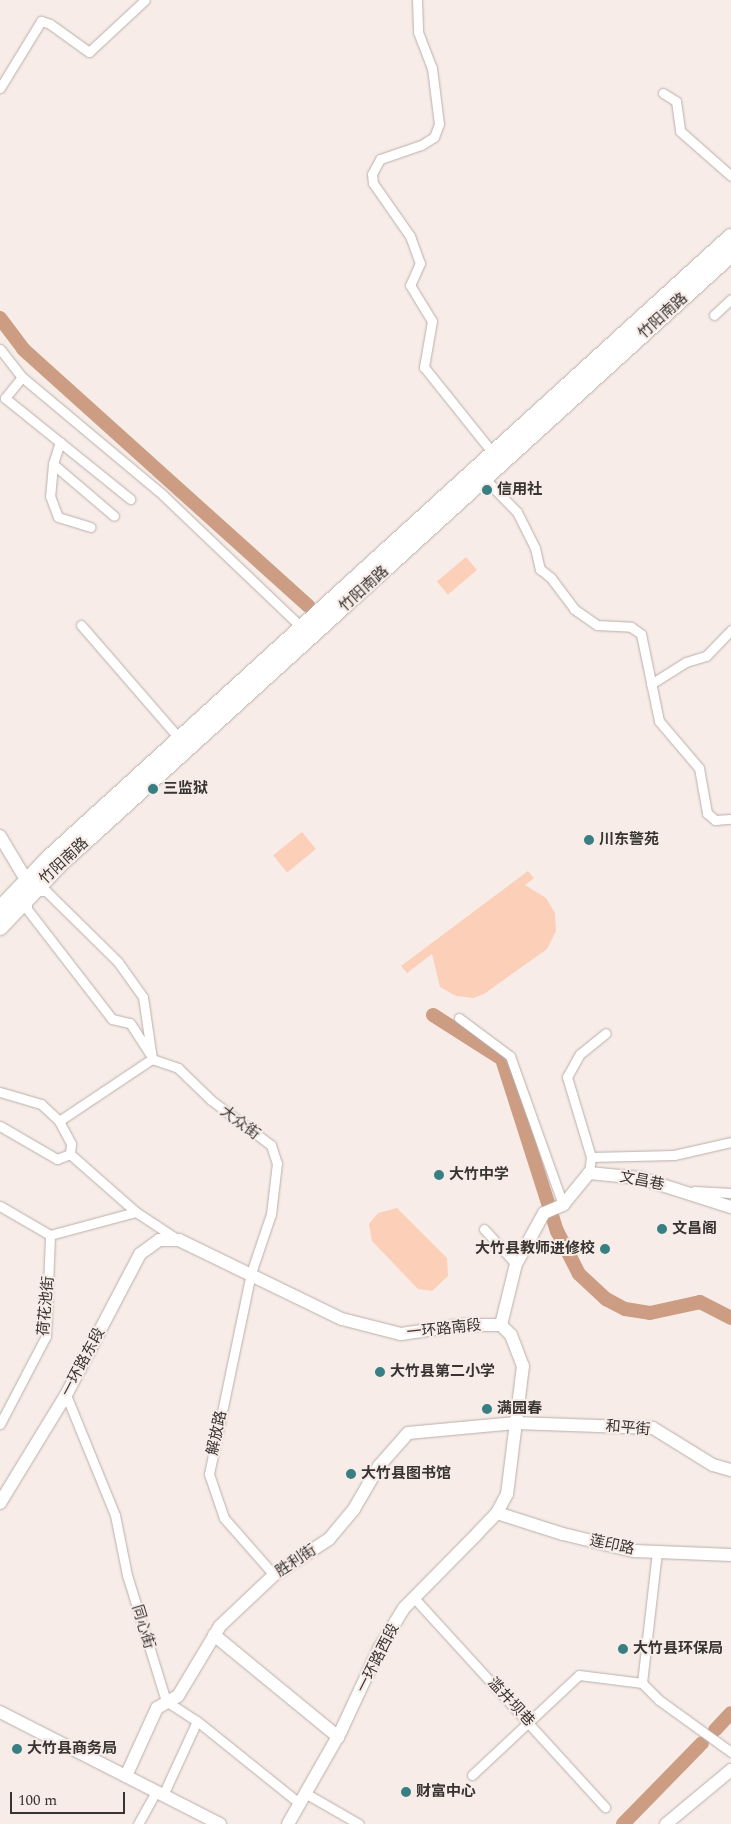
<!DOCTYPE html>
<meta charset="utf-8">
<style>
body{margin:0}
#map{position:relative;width:731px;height:1824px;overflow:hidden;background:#f7ece7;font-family:Spectral,"Noto Sans SC",serif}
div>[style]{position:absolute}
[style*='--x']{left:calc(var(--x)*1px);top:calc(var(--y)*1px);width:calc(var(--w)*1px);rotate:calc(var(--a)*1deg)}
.green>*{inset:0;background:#fbcfb8;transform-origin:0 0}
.river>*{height:14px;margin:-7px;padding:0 7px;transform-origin:7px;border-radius:7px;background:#cc9c83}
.roads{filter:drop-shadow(0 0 1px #b9afaa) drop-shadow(0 0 1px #b9afaa)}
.street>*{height:9px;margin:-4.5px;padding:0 4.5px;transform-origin:4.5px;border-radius:4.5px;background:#fff}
.secondary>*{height:12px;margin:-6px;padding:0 6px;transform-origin:6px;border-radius:6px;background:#fff}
.highway>*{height:16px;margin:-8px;padding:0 8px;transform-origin:8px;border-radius:8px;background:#fff}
.dots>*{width:14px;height:14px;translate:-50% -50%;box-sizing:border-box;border:2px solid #f7ece7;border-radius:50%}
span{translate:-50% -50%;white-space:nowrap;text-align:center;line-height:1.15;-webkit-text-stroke:4px #f7ece7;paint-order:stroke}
.street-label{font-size:15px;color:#383432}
.poi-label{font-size:15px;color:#383432;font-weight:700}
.left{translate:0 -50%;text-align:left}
.right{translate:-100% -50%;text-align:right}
.scale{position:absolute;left:10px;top:1792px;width:115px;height:22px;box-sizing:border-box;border:2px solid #383432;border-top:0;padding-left:6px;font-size:15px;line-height:18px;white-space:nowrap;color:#383432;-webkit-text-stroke:4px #f7ece7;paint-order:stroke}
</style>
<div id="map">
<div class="green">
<i style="left:466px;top:557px;width:17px;height:38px;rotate:50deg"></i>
<i style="left:302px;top:832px;width:22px;height:37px;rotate:51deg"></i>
<i style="clip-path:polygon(528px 871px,534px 878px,525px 885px,546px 898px,555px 913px,556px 931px,547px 949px,484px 994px,473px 998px,456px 996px,440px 987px,432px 954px,407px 973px,401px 966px)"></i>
<i style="clip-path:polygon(397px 1208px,447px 1258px,448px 1276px,432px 1291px,418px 1289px,372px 1241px,369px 1224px,378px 1213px)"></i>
</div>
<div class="river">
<i style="--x:0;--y:318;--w:39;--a:53"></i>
<i style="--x:23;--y:349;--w:384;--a:42"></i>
<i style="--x:433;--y:1015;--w:82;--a:32.5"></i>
<i style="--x:502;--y:1059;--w:181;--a:72.3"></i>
<i style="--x:557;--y:1231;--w:48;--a:62.9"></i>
<i style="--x:579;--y:1274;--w:37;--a:43"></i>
<i style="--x:606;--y:1299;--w:21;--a:28"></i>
<i style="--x:625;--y:1309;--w:25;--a:9"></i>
<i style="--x:650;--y:1313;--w:51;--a:-12.4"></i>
<i style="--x:700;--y:1302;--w:35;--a:27"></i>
<i style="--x:715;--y:1730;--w:23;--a:-47"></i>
<i style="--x:623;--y:1824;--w:113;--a:-45.7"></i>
</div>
<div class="roads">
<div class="street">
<i style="--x:417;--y:0;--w:32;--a:88"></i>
<i style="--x:418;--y:32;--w:39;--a:69"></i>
<i style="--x:432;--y:68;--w:56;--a:82.9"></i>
<i style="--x:439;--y:124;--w:14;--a:111"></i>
<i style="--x:434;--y:137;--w:15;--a:148"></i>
<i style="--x:421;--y:145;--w:43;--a:161.1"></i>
<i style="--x:380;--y:159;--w:17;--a:118"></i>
<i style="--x:372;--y:174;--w:9;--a:84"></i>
<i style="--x:373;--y:183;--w:65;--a:55.1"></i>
<i style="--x:410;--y:236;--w:29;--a:70"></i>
<i style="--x:420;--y:263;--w:24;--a:114"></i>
<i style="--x:410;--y:285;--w:42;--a:58.6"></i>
<i style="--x:432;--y:321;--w:47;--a:99.9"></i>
<i style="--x:424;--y:367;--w:110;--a:51.3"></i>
<i style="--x:0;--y:88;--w:79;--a:-58.5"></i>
<i style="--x:41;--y:21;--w:9;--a:18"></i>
<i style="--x:50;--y:24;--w:48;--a:35.7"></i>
<i style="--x:89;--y:52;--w:76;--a:-42.9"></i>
<i style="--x:663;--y:93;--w:15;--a:32"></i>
<i style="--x:676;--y:101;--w:30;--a:82"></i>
<i style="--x:680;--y:131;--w:68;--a:41.4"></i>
<i style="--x:714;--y:315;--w:23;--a:-43"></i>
<i style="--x:0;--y:349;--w:36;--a:52"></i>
<i style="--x:22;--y:377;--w:184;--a:39.9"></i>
<i style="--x:163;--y:495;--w:191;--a:43.7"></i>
<i style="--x:22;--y:377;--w:27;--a:129"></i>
<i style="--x:5;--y:398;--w:161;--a:38.9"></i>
<i style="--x:60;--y:442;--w:23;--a:108"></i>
<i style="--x:53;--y:464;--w:32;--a:95"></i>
<i style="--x:50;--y:496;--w:22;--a:69"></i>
<i style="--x:58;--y:517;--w:34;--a:17"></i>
<i style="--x:53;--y:464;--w:80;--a:40.4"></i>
<i style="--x:482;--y:476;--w:50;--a:45.8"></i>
<i style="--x:517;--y:512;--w:40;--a:63.4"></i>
<i style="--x:535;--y:548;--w:22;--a:77"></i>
<i style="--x:540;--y:569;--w:14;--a:39"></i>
<i style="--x:551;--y:578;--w:39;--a:53"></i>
<i style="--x:574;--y:609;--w:28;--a:35"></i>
<i style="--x:597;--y:625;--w:34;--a:3"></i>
<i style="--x:631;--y:627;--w:12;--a:35"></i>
<i style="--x:641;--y:634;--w:89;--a:78.3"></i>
<i style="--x:659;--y:721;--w:62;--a:49.6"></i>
<i style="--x:699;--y:768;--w:46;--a:79.9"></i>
<i style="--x:707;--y:813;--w:11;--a:41"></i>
<i style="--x:715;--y:820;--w:16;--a:-4"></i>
<i style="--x:81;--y:625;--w:150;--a:49.1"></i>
<i style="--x:651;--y:684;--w:41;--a:-32.2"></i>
<i style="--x:686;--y:662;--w:21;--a:-17"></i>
<i style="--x:706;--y:656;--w:36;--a:-46"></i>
<i style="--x:35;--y:891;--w:11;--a:0"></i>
<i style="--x:46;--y:891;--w:101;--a:44.6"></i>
<i style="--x:118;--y:962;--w:43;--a:54.5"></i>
<i style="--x:143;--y:997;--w:63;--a:81.7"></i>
<i style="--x:27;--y:899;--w:10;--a:90"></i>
<i style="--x:27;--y:909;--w:139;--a:52.3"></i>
<i style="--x:112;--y:1019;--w:18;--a:13"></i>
<i style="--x:130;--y:1023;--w:37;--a:57"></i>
<i style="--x:459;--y:1018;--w:64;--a:36.7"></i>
<i style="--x:510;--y:1056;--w:158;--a:70.4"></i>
<i style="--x:152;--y:1059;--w:28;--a:19"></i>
<i style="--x:178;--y:1068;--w:46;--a:44.1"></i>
<i style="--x:211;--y:1100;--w:75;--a:36.9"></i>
<i style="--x:271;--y:1145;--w:19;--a:72"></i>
<i style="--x:277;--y:1163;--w:51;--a:96.7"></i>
<i style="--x:271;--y:1214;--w:62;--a:108.7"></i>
<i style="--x:251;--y:1273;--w:205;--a:101.8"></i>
<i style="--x:209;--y:1474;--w:46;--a:71.2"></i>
<i style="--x:224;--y:1518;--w:76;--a:48.7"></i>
<i style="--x:0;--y:1092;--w:43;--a:16.3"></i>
<i style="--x:41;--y:1104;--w:25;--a:43"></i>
<i style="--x:59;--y:1121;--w:26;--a:62"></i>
<i style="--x:71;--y:1144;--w:10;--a:96"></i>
<i style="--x:59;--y:1121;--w:112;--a:-33.7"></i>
<i style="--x:0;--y:1126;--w:66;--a:30.1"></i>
<i style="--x:57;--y:1159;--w:14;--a:-21"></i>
<i style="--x:70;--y:1154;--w:88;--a:41.3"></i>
<i style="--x:136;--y:1212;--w:49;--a:33.4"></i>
<i style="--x:591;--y:1157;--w:83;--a:-1.4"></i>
<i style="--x:674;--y:1155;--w:58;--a:-12.8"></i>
<i style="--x:589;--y:1173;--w:16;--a:-83"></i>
<i style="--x:591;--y:1157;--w:84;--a:-106.7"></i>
<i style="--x:567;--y:1077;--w:26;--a:-61"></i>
<i style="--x:580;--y:1054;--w:33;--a:-39"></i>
<i style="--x:694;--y:1191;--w:37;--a:3"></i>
<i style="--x:0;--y:1206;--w:58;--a:30.1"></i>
<i style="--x:484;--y:1229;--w:47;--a:47.6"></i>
<i style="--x:50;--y:1235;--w:89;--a:-15"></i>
<i style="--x:66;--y:1395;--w:130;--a:67.8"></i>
<i style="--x:115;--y:1515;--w:61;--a:78.7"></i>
<i style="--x:127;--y:1575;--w:132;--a:72.8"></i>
<i style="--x:166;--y:1701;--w:37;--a:33"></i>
<i style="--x:197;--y:1721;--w:131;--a:38.8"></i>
<i style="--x:0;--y:1424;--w:99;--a:-62.4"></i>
<i style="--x:46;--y:1336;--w:101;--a:-87.7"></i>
<i style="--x:415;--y:1599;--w:282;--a:47.6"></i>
<i style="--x:642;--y:1683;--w:132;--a:-83.5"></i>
<i style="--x:472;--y:1775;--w:146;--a:-43.1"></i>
<i style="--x:579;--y:1675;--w:64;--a:7.2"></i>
<i style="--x:642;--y:1683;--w:24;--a:45"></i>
<i style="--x:659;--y:1700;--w:89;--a:35.8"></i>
<i style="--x:305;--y:1793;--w:62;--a:29.9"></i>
<i style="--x:163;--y:1795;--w:81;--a:-65.3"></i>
<i style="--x:138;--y:1824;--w:37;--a:-61"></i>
</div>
<div class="secondary">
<i style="--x:0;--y:836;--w:61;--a:59.2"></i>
<i style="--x:501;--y:1325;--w:63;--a:-76.2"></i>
<i style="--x:516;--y:1264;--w:58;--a:-61.2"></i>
<i style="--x:544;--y:1213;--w:21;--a:-23"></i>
<i style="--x:563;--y:1205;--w:41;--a:-50.9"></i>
<i style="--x:589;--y:1173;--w:51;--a:5.6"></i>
<i style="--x:640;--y:1178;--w:96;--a:17.7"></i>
<i style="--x:0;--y:1503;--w:127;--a:-58.6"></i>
<i style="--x:66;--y:1395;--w:159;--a:-62.3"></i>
<i style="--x:140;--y:1254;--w:24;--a:-36"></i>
<i style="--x:159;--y:1240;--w:20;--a:0"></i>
<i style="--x:179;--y:1240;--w:181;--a:25.9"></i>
<i style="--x:342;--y:1319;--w:61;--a:14.3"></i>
<i style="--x:401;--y:1334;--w:62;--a:-8.4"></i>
<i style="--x:462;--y:1325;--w:39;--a:0"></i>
<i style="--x:501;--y:1325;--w:14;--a:45"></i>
<i style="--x:511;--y:1335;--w:33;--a:69"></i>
<i style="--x:523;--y:1366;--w:129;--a:97.1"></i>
<i style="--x:507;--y:1494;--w:21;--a:118"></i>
<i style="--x:497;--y:1513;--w:28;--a:134"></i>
<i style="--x:478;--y:1533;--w:105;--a:134.6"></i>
<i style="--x:404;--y:1608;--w:48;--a:121.4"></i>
<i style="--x:379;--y:1649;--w:90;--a:114.9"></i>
<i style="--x:341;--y:1731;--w:107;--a:119.7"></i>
<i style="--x:497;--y:1513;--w:69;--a:17.7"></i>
<i style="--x:563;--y:1534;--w:73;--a:13.5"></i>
<i style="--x:634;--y:1551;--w:97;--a:2.4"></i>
<i style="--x:214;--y:1635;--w:161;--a:39.4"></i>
<i style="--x:0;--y:1712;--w:247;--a:27"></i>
<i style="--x:126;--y:1776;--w:75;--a:-65.5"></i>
<i style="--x:157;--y:1708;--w:24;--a:-30"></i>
<i style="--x:178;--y:1696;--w:82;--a:-59"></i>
<i style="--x:220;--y:1626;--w:74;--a:-43.4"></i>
<i style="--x:274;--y:1575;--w:66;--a:-33.2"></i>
<i style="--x:329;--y:1539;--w:39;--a:-50"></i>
<i style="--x:354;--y:1509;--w:50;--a:-59.8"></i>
<i style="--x:379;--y:1466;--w:44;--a:-48.7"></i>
<i style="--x:408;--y:1433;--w:108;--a:-5.3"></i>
<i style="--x:516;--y:1423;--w:137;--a:2.1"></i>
<i style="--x:653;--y:1428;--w:70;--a:31.7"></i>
<i style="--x:713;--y:1465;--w:19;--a:16"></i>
<i style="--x:666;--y:1824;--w:85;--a:-39.7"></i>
</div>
<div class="highway">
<i style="--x:0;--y:909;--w:72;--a:-46.1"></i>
<i style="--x:50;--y:857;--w:921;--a:-42.32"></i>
<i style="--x:0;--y:927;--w:87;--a:-46.4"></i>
<i style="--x:60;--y:864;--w:907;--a:-42.27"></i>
</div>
</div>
<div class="dots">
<i style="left:487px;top:490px;background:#377f82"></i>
<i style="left:153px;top:789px;background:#377f82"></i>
<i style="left:589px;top:840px;background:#377f82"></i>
<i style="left:439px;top:1175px;background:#377f82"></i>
<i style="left:662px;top:1229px;background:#377f82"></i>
<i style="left:605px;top:1249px;background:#377f82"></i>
<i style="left:380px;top:1372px;background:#377f82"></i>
<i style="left:487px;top:1409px;background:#377f82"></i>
<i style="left:351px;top:1474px;background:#377f82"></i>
<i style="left:623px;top:1649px;background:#377f82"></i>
<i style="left:17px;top:1749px;background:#377f82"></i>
<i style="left:406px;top:1792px;background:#377f82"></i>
</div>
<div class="street-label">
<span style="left:663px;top:316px;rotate:-42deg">竹阳南路</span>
<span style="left:364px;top:589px;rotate:-42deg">竹阳南路</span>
<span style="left:64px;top:861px;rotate:-43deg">竹阳南路</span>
<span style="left:240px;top:1123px;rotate:37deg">大众街</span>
<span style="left:642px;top:1181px;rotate:11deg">文昌巷</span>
<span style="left:46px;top:1306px;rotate:-85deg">荷花池街</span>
<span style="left:444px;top:1329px;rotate:-6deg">一环路南段</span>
<span style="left:83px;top:1362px;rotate:-62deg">一环路东段</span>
<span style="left:628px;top:1428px;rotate:5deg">和平街</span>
<span style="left:217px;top:1433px;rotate:-78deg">解放路</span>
<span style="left:612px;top:1545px;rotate:12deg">莲印路</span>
<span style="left:296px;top:1561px;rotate:-33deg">胜利街</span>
<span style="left:143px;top:1627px;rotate:73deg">同心街</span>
<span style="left:378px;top:1658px;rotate:-63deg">一环路西段</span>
<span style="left:511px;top:1702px;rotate:47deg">滥井坝巷</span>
</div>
<div class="poi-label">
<span class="left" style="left:497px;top:490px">信用社</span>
<span class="left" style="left:163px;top:789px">三监狱</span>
<span class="left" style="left:599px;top:840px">川东警苑</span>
<span class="left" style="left:449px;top:1175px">大竹中学</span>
<span class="left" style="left:672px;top:1229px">文昌阁</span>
<span class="right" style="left:595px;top:1249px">大竹县教师进修校</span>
<span class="left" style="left:390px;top:1372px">大竹县第二小学</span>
<span class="left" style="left:497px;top:1409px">满园春</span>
<span class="left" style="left:361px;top:1474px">大竹县图书馆</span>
<span class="left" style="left:633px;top:1649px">大竹县环保局</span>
<span class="left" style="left:27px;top:1749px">大竹县商务局</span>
<span class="left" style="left:416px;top:1792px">财富中心</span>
</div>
<div class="scale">100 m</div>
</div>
